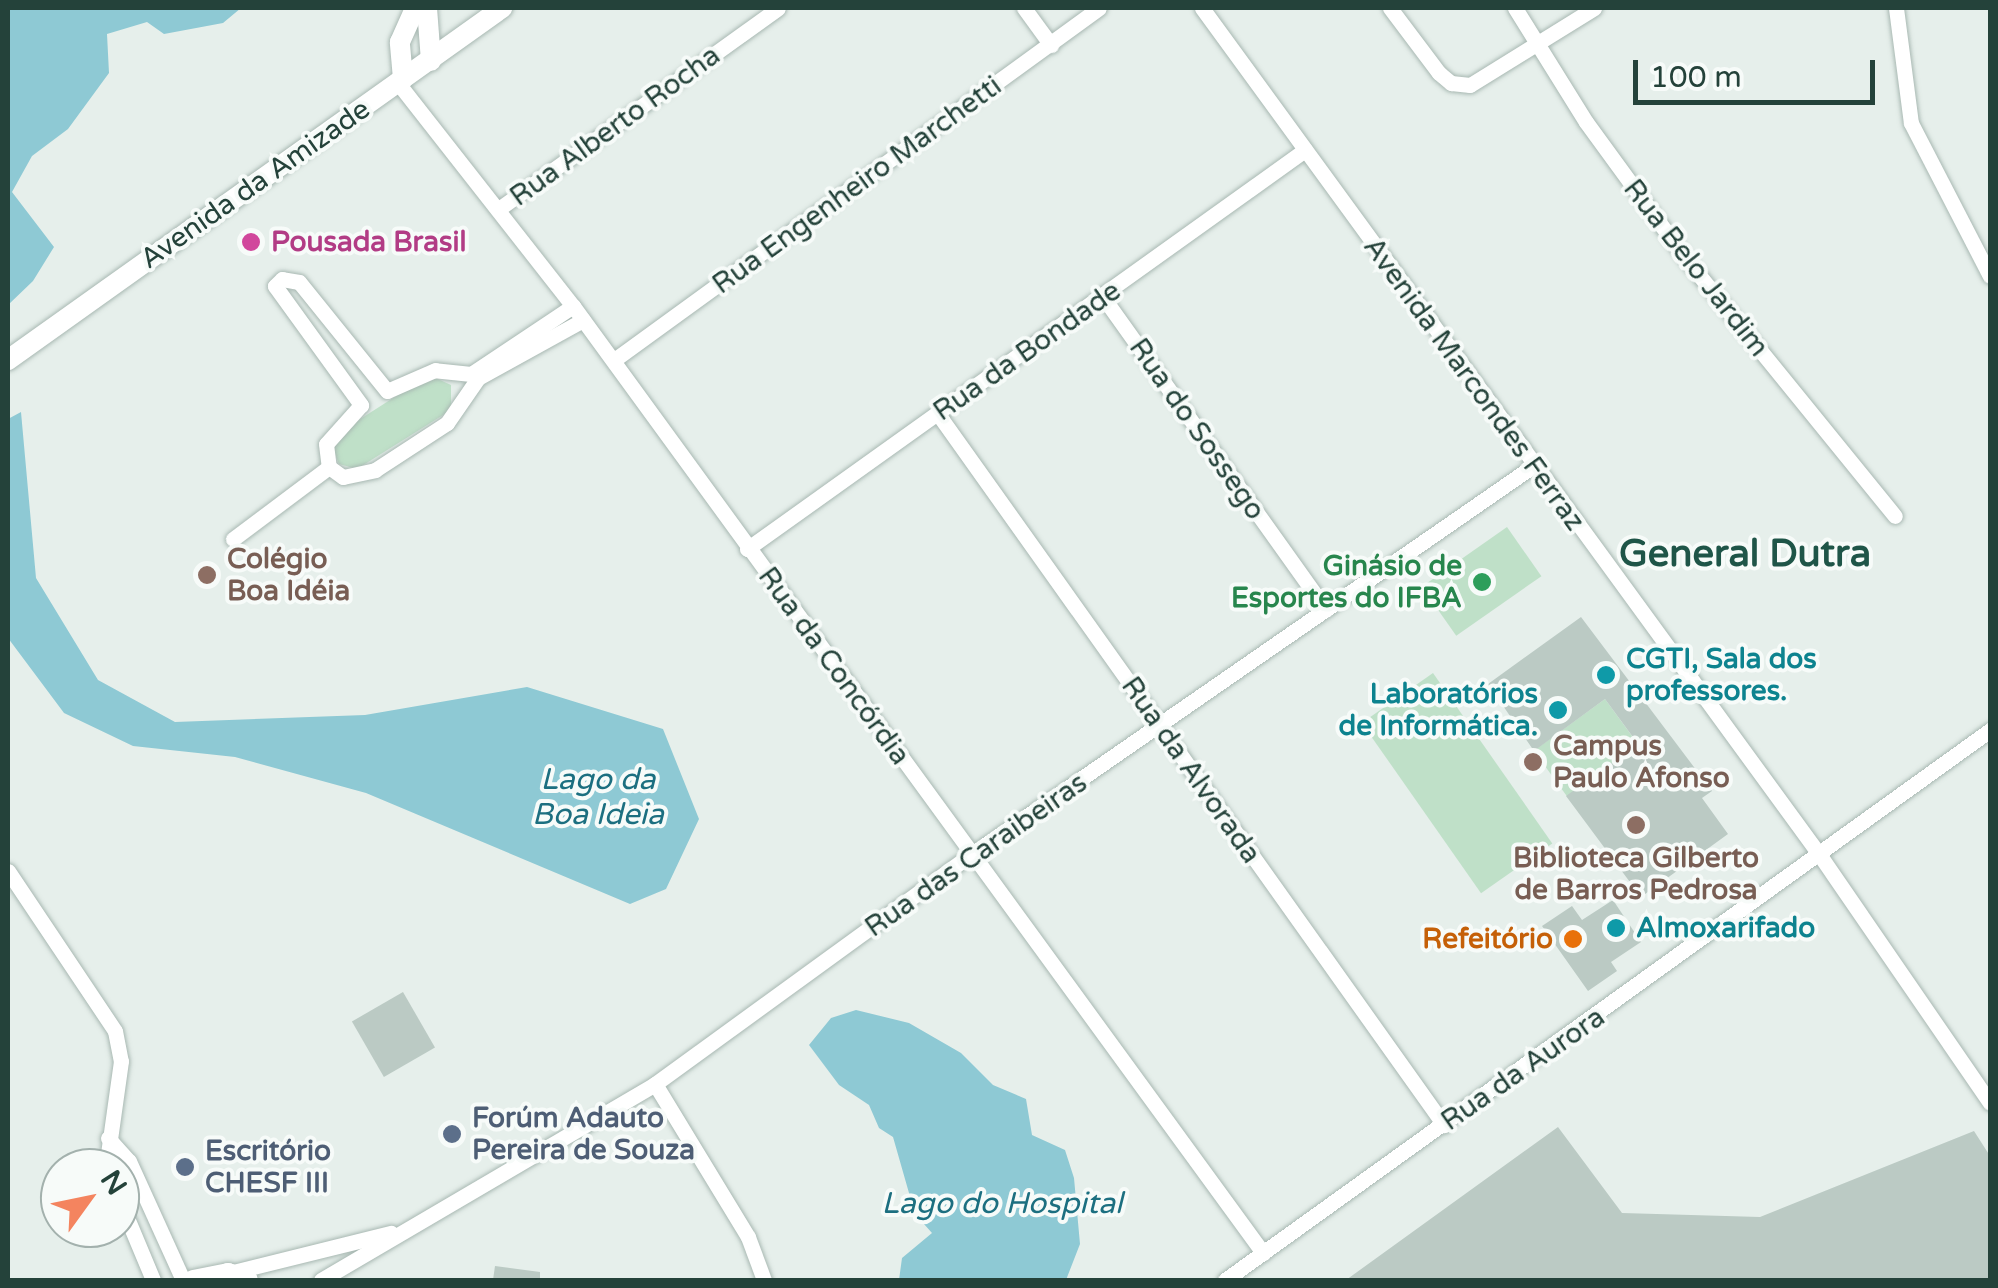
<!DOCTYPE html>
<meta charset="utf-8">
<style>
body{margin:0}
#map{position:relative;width:1998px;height:1288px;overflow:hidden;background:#e6efeb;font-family:"Varela Round",sans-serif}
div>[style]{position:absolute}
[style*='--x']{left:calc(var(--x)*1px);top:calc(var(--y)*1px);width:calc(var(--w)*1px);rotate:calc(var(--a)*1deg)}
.green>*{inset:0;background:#bfe0c8;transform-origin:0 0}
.water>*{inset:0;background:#8ec9d4}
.building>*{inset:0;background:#bbcac4;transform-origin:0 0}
.roads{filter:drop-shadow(0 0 2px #a8b8b2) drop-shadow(0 0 2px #a8b8b2)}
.street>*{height:15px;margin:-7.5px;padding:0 7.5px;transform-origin:7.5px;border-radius:7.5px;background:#fff}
.secondary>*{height:20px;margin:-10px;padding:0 10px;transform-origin:10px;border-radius:10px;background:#fff}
.dots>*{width:28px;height:28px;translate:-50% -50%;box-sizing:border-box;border:5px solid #f7fbf9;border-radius:50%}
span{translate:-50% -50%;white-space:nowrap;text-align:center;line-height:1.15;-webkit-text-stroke:8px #f7fbf9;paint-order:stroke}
.street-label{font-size:28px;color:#24423a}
.hotel-label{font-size:28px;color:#b23c85;font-weight:700}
.left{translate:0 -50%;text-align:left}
.education-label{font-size:28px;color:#785e54;font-weight:700}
.leisure-label{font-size:28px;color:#27864d;font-weight:700}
.right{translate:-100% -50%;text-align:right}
.culture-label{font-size:28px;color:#0d838f;font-weight:700}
.food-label{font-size:28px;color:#c56008;font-weight:700}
.service-label{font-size:28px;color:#4e5e75;font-weight:700}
.water-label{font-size:30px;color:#1c6f80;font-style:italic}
.district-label{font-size:38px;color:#1f5548;font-weight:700}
.frame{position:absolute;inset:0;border:10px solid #24423a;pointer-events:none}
.north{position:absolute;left:40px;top:1148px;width:100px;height:100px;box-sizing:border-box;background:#f7fbf9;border:2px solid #a3b1ad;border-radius:50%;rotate:57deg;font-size:28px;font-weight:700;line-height:40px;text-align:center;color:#24423a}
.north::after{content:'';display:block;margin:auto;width:35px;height:45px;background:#f4845f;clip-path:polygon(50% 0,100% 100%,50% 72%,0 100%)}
.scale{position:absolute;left:1633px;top:60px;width:242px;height:45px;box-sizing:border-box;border:5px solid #24423a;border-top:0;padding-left:12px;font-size:30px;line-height:35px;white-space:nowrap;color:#24423a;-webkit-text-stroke:8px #f7fbf9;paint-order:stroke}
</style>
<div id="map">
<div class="green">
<i style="clip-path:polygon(429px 375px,451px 385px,451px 410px,357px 469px,339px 464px,332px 447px,340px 432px)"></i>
<i style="left:1507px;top:527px;width:60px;height:104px;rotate:55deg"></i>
<i style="left:1433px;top:673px;width:208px;height:87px;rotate:55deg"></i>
<i style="left:1605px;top:699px;width:57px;height:88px;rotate:54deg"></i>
</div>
<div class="water">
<i style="clip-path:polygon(8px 8px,241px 8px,223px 23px,164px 34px,147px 22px,107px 34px,109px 73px,68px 129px,32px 156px,12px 192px,54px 247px,33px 281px,8px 305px)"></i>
<i style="clip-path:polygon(21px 412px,36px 578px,98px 680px,175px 722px,365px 715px,527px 687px,663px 729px,699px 819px,666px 889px,630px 904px,366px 793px,235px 757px,133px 746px,64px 713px,8px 638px,8px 419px)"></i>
<i style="clip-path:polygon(856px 1010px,909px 1023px,961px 1053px,993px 1085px,1026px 1099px,1032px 1135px,1065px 1150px,1074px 1178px,1080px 1244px,1066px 1280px,899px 1280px,902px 1258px,932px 1233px,915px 1214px,893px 1137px,879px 1128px,869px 1105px,839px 1085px,809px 1045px,831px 1018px)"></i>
</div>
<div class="building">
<i style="clip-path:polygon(1581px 617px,1712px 791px,1702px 798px,1728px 834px,1641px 897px,1566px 796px,1638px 744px,1605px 699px,1534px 751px,1488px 684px)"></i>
<i style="clip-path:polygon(1613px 900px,1641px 942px,1611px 962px,1617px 971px,1588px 991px,1542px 926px,1572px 906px,1582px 920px)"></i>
<i style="left:403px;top:992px;width:64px;height:59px;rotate:60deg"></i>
<i style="clip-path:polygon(1558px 1127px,1622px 1213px,1760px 1217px,1974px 1131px,1990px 1156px,1990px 1280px,1346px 1280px)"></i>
<i style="clip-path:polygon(495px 1266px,540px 1272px,540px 1280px,493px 1280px)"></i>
</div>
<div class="roads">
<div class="street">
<i style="--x:1024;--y:8;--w:46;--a:53.9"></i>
<i style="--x:1202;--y:8;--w:1051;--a:53.9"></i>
<i style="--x:1821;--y:857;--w:298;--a:55.5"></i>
<i style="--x:1390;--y:8;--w:81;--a:53"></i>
<i style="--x:1439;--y:73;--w:16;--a:40"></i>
<i style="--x:1451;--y:83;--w:19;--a:6"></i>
<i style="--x:1470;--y:85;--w:146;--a:-31.8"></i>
<i style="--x:1515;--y:8;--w:134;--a:58.1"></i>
<i style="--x:1586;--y:122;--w:170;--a:53.9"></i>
<i style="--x:1686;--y:259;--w:331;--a:50.9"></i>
<i style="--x:1896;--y:8;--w:116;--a:82.6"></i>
<i style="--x:1911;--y:123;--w:172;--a:62.7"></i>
<i style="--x:398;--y:83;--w:283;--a:51.9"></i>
<i style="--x:573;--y:306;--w:1172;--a:53.92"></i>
<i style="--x:500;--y:208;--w:342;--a:-35.7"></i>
<i style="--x:1103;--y:297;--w:384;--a:54.5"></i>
<i style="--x:573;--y:306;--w:123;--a:146.3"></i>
<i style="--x:471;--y:374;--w:36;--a:-174"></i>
<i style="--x:435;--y:370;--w:52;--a:156.4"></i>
<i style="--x:387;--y:391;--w:140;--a:-128.9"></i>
<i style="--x:299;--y:282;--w:17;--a:-170"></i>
<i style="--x:282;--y:279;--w:10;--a:135"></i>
<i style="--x:275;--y:286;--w:147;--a:54.1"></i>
<i style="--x:361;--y:405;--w:52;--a:131.9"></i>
<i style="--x:326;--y:444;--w:23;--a:83"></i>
<i style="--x:329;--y:467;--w:17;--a:36"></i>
<i style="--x:343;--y:477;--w:33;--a:-12"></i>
<i style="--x:375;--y:470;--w:86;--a:-33.1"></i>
<i style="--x:447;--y:423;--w:55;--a:-55.4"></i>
<i style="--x:478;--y:378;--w:120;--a:-28.9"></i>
<i style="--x:614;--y:360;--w:599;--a:-35.97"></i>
<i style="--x:938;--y:414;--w:873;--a:54.56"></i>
<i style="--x:233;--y:539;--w:120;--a:-36.9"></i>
<i style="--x:747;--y:549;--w:686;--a:-35.57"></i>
<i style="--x:8;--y:871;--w:192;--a:56.2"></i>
<i style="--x:115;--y:1031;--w:31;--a:79"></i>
<i style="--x:121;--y:1061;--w:108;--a:98"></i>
<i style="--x:655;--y:1084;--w:179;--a:58.7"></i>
<i style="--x:748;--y:1237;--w:46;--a:69.6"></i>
<i style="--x:108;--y:1138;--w:31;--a:48"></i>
<i style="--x:129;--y:1161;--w:131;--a:65.6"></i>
<i style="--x:120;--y:1201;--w:86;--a:67.3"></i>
<i style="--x:229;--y:1273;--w:167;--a:-13.9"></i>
<i style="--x:321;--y:1280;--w:387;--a:-30.4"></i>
<i style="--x:655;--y:1084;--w:392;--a:-36"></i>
<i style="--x:972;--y:854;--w:682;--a:-34.67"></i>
<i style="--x:1225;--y:1280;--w:942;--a:-35.71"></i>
</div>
<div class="secondary">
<i style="--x:427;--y:8;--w:53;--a:85.7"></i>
<i style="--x:403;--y:79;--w:37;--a:-95"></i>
<i style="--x:400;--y:42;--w:37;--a:-66"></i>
<i style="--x:8;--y:360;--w:607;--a:-35.47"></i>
<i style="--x:193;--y:1280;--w:36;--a:-11"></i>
<i style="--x:228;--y:1273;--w:21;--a:19"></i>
</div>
</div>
<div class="dots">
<i style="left:251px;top:242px;background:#d1479c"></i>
<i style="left:207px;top:575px;background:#8d6e63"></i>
<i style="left:1482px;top:582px;background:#2e9e5b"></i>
<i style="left:1606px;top:675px;background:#0f9aa8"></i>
<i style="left:1558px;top:710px;background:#0f9aa8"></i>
<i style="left:1533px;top:762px;background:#8d6e63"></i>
<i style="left:1636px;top:825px;background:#8d6e63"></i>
<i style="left:1616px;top:928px;background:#0f9aa8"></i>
<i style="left:1573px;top:939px;background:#e8710a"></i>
<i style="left:452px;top:1134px;background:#5c6f8a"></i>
<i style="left:185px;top:1167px;background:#5c6f8a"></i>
</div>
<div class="street-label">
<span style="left:615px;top:126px;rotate:-36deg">Rua Alberto Rocha</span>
<span style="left:255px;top:184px;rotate:-35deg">Avenida da Amizade</span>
<span style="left:857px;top:185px;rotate:-36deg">Rua Engenheiro Marchetti</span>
<span style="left:1696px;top:268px;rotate:52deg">Rua Belo Jardim</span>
<span style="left:1027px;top:351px;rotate:-35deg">Rua da Bondade</span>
<span style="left:1474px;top:384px;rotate:54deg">Avenida Marcondes Ferraz</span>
<span style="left:1197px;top:429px;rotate:55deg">Rua do Sossego</span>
<span style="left:834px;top:666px;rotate:54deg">Rua da Concórdia</span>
<span style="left:1191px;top:770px;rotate:55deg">Rua da Alvorada</span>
<span style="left:976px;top:855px;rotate:-35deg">Rua das Caraibeiras</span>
<span style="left:1523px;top:1069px;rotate:-35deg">Rua da Aurora</span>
</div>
<div class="hotel-label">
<span class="left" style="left:271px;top:242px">Pousada Brasil</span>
</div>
<div class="education-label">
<span class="left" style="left:227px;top:575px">Colégio<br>Boa Idéia</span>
<span class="left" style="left:1553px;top:762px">Campus<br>Paulo Afonso</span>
<span style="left:1636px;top:874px">Biblioteca Gilberto<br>de Barros Pedrosa</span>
</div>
<div class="leisure-label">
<span class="right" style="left:1462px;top:582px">Ginásio de<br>Esportes do IFBA</span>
</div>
<div class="culture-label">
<span class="left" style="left:1626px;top:675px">CGTI, Sala dos<br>professores.</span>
<span class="right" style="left:1538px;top:710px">Laboratórios<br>de Informática.</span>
<span class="left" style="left:1636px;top:928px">Almoxarifado</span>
</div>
<div class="food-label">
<span class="right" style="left:1553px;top:939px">Refeitório</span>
</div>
<div class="service-label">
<span class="left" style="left:472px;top:1134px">Forúm Adauto<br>Pereira de Souza</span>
<span class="left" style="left:205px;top:1167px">Escritório<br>CHESF III</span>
</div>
<div class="water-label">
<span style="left:598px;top:797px">Lago da<br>Boa Ideia</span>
<span style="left:1002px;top:1204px">Lago do Hospital</span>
</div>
<div class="district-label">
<span style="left:1745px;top:555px">General Dutra</span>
</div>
<div class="frame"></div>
<div class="north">N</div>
<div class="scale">100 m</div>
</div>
